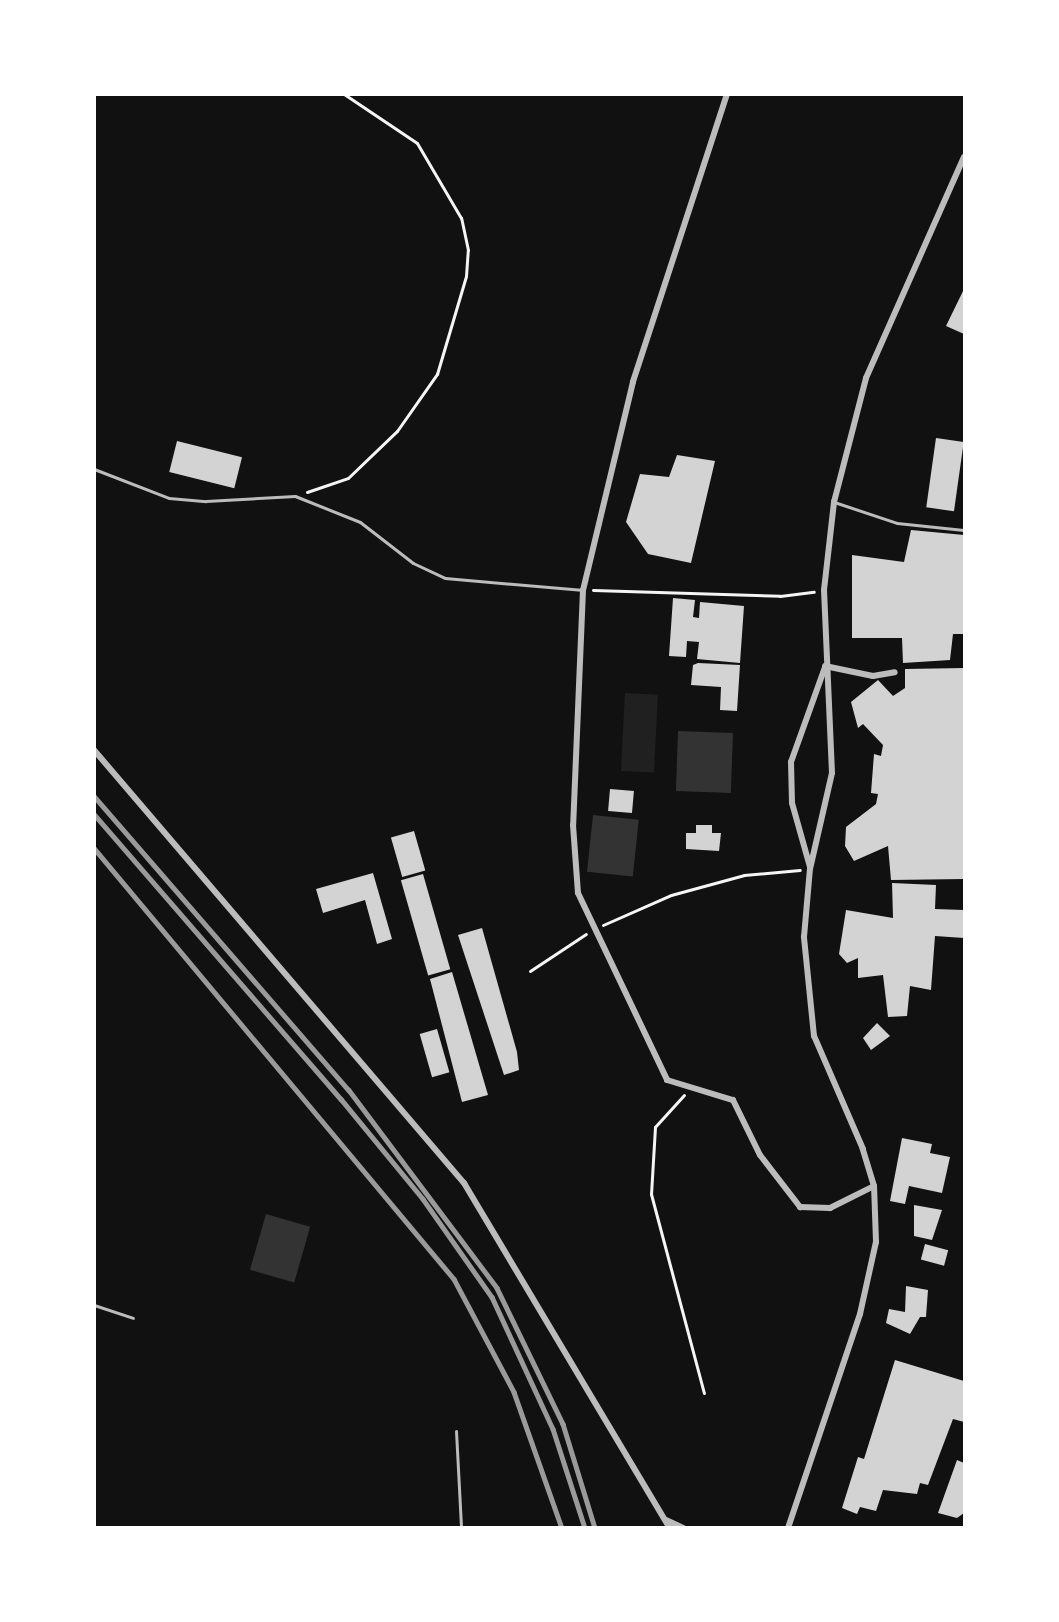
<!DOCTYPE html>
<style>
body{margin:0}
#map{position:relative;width:1059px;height:1622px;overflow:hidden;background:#111;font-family:"DejaVu Sans",sans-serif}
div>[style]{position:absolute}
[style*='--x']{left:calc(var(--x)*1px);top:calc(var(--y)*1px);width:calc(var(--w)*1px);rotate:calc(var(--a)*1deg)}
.green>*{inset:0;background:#202020;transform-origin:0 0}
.water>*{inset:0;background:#333;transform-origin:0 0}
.building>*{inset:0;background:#d3d3d3;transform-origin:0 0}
.path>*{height:3px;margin:-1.5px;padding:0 1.5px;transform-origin:1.5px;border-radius:1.5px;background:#f5f5f5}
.service>*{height:3px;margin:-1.5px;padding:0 1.5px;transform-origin:1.5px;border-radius:1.5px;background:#bcbcbc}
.minor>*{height:6px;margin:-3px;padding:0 3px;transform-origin:3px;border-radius:3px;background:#bcbcbc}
.rail>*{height:4.5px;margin:-2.25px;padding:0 2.25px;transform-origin:2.25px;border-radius:2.25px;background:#9a9a9a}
span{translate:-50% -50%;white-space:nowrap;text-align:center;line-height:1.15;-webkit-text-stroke:4.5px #fff;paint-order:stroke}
.frame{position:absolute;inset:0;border:96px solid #fff;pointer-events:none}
</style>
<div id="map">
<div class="green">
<i style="left:625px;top:693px;width:33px;height:78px;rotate:3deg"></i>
</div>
<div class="water">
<i style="left:678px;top:731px;width:55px;height:60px;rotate:2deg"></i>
<i style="left:593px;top:815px;width:46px;height:57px;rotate:6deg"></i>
<i style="left:266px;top:1214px;width:46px;height:58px;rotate:16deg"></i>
</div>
<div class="building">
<i style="clip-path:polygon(964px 289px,964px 334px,946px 326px)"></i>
<i style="left:936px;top:438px;width:28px;height:70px;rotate:8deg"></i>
<i style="left:177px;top:441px;width:67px;height:32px;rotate:14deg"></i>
<i style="clip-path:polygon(677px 455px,715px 461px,691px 563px,648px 554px,626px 522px,640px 474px,669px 477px)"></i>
<i style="clip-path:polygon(911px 530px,964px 535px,964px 634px,953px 634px,950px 660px,903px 663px,902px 638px,852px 638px,852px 555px,904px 562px)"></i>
<i style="clip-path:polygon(673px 598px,695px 600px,693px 617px,699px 618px,700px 602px,744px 606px,740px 663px,697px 659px,699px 642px,687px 641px,686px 657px,669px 656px)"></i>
<i style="clip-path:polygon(698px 663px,740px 665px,737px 711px,720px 710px,721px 687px,691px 685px,693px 665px)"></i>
<i style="clip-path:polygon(964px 668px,964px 879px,891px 880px,888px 846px,854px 861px,845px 846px,846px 827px,876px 804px,878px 794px,871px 793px,874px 754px,881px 756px,883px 745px,863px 724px,858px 728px,851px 702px,878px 680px,893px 696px,905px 688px,905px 669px)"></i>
<i style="left:610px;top:789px;width:24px;height:22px;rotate:5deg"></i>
<i style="clip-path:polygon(696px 825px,712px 825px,712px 833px,721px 833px,719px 851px,686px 849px,686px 833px,696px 833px)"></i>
<i style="left:414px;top:831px;width:41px;height:24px;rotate:74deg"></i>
<i style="clip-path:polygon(373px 873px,392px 939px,377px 944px,365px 900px,323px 913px,316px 889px)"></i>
<i style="left:423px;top:874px;width:99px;height:23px;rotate:74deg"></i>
<i style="clip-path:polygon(892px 883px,936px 885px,935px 909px,964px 910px,964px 938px,935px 936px,931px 990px,910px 986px,907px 1016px,888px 1017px,883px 975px,858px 978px,858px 958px,847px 963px,839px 954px,846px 910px,893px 918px)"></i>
<i style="clip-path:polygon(482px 928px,517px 1052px,519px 1070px,504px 1075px,458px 935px)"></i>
<i style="clip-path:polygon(452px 972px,488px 1095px,462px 1102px,430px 979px)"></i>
<i style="clip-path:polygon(877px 1023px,890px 1036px,871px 1050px,863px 1038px)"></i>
<i style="left:437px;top:1029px;width:45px;height:18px;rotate:74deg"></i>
<i style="clip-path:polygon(902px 1138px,932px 1144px,930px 1153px,950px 1157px,942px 1193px,909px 1186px,905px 1204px,890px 1201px)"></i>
<i style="clip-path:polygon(914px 1205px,942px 1210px,932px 1240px,914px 1236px)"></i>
<i style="left:925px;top:1244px;width:24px;height:16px;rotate:15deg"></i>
<i style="clip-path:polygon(906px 1286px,928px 1290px,926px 1317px,920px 1317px,910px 1334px,886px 1323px,889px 1309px,905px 1312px)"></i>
<i style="clip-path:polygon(895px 1360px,964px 1381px,964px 1422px,953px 1419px,928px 1485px,920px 1483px,917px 1494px,883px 1490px,876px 1511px,860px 1507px,857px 1514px,842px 1508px,858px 1457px,864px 1459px)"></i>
<i style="clip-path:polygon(957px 1460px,964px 1463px,964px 1513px,957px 1518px,938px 1513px)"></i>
</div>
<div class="path">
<i style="--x:307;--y:492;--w:43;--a:-18.9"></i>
<i style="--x:348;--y:478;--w:68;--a:-43.8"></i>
<i style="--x:397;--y:431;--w:70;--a:-54.9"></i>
<i style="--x:437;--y:374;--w:102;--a:-73.5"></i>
<i style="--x:466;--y:276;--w:26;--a:-86"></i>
<i style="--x:468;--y:250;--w:33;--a:-102"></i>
<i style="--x:461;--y:218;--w:87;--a:-120.4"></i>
<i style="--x:417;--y:143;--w:88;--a:-146.1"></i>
<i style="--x:593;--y:590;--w:187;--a:1.8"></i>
<i style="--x:780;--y:596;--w:34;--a:-7"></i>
<i style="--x:603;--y:925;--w:74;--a:-23.8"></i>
<i style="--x:671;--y:895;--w:76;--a:-15.3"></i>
<i style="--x:744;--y:875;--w:56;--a:-5.1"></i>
<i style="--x:530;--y:971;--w:67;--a:-33.5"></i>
<i style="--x:684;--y:1095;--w:43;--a:132.2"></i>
<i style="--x:655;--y:1127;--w:67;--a:93.4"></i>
<i style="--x:651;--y:1194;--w:206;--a:75.1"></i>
</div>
<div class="service">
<i style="--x:94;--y:469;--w:80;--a:21.1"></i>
<i style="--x:169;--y:498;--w:37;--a:5"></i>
<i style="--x:206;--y:501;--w:89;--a:-3.2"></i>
<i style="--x:295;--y:496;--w:70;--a:21.8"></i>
<i style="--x:360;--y:522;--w:67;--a:37.7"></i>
<i style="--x:413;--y:563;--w:35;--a:25"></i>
<i style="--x:445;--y:578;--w:139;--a:5"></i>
<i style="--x:834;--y:502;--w:66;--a:18.4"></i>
<i style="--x:897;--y:523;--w:67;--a:6"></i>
<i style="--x:94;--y:1305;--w:41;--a:18.4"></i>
<i style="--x:456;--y:1431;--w:97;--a:87"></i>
</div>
<div class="minor">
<i style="--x:727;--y:94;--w:303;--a:108.1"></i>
<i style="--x:633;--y:382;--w:214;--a:103.5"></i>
<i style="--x:583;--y:590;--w:235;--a:92.4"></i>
<i style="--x:573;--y:825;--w:68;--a:85.8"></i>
<i style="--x:578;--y:893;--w:207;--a:64.5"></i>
<i style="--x:667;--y:1080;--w:69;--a:16.9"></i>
<i style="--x:733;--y:1100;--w:61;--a:63.9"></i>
<i style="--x:760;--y:1155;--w:66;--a:52.4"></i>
<i style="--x:800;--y:1207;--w:30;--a:2"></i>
<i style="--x:830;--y:1208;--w:49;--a:-26.6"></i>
<i style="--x:825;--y:666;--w:49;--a:11.8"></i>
<i style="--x:873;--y:676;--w:22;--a:-10"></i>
<i style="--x:94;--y:750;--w:570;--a:49.49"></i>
<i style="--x:464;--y:1183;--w:402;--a:59.2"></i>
<i style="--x:810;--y:867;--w:66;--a:-105.7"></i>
<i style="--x:792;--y:803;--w:41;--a:-91.4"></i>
<i style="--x:791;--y:762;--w:101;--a:-70.3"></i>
<i style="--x:666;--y:1520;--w:19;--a:25"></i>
<i style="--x:788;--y:1528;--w:226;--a:-71.4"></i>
<i style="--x:860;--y:1314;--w:74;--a:-77.5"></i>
<i style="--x:876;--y:1242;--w:56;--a:-92"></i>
<i style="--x:874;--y:1186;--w:39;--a:-107"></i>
<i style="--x:863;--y:1149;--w:123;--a:-113.4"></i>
<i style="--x:814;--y:1036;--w:100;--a:-95.8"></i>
<i style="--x:804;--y:937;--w:68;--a:-85"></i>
<i style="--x:810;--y:869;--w:98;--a:-77.1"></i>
<i style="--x:832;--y:773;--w:183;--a:-92.5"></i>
<i style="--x:824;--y:590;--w:89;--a:-83.5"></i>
<i style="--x:834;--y:502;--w:128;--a:-75.5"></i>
<i style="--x:866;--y:378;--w:242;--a:-66.1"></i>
</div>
<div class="rail">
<i style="--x:94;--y:796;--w:389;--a:49.1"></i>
<i style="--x:349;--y:1090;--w:247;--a:53.2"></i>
<i style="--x:497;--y:1288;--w:151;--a:64.1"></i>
<i style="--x:563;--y:1424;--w:109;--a:72.9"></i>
<i style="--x:94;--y:814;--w:377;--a:49.1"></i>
<i style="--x:341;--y:1099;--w:129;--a:50.6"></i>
<i style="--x:423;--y:1199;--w:120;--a:54.9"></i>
<i style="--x:492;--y:1297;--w:145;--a:65.2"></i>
<i style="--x:553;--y:1429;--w:104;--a:72.1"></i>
<i style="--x:94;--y:848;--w:562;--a:50.13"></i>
<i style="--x:454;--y:1279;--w:128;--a:62"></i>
<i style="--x:514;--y:1392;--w:144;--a:70.6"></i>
</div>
<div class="frame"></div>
</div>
